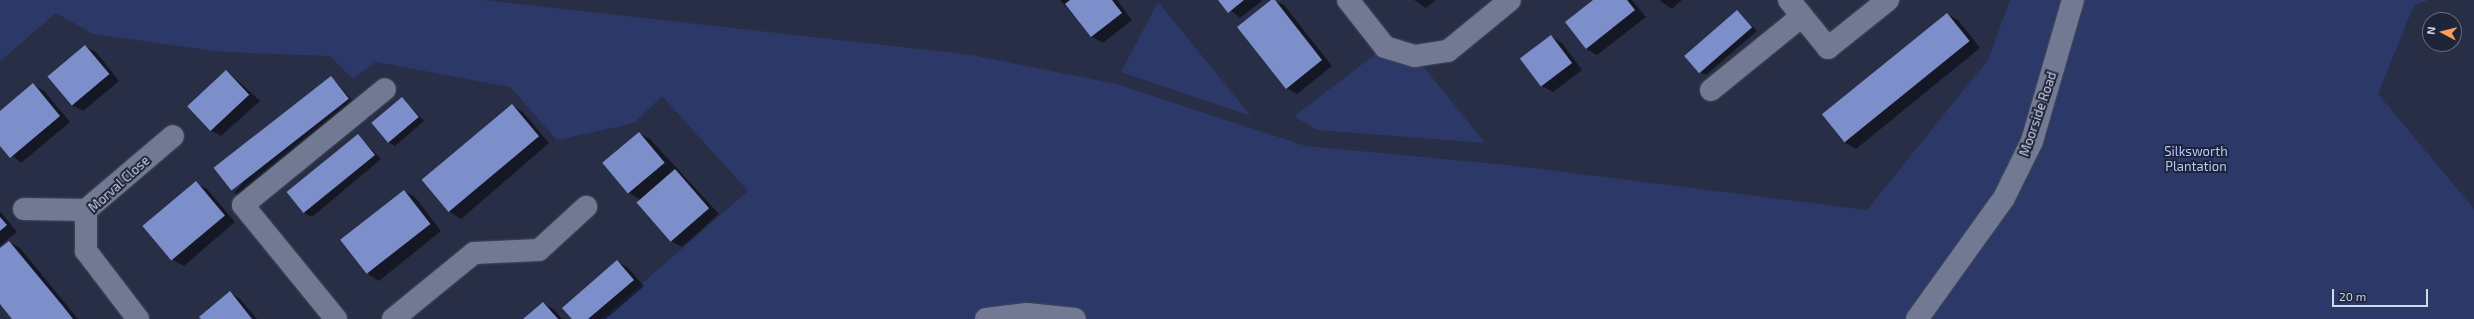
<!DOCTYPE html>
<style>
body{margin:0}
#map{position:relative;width:2474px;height:319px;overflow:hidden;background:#282e45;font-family:"Exo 2",sans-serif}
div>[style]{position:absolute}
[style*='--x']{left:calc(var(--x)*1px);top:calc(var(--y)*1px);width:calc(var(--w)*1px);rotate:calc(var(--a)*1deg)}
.green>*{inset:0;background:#2c3867}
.shadow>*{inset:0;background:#0007}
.building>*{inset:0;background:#7d8fcb;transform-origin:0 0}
.roads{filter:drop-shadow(0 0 1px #43485b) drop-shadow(0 0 1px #43485b)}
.minor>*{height:22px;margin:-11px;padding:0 11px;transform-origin:11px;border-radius:11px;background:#717993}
span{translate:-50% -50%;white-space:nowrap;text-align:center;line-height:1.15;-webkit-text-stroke:4px #1e243a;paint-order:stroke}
.street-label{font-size:13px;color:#d3d8e7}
.park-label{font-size:13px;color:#b8c8fb}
.north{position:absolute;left:2422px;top:12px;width:40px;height:40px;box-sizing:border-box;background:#1e243a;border:1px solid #666c7f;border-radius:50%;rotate:277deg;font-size:11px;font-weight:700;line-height:16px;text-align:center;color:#d3d8e7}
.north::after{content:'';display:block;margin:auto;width:14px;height:18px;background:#fd9c56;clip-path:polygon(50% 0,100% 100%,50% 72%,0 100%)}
.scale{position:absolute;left:2332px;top:289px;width:96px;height:18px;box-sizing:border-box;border:2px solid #d3d8e7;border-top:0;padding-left:5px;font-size:12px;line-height:14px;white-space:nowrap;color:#d3d8e7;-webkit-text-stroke:3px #1e243a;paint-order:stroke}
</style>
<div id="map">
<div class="green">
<i style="clip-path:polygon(0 0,483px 0,973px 55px,1116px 84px,1306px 146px,1508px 165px,1867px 210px,1988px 60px,2010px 0,2429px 0,2414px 5px,2378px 94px,2474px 209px,2474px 319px,601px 319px,748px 191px,662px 96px,634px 123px,557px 140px,510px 87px,376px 62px,353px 79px,330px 56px,223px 52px,93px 34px,56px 13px,0 61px)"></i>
<i style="clip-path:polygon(1158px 2px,1251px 116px,1121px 72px)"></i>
<i style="clip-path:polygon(1385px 47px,1415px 56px,1485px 143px,1317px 130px,1294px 116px)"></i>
</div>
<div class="shadow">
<i style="clip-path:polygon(1060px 0,1117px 0,1132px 20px,1103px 43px,1092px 37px)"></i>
<i style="clip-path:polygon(1219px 0,1263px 0,1240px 18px)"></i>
<i style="clip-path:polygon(1272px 0,1284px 5px,1332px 66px,1297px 94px,1286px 88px)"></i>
<i style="clip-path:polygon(1414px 0,1436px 0,1426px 8px)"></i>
<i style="clip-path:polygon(1594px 0,1632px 0,1646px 17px,1597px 55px,1586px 49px)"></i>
<i style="clip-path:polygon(1659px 0,1682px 0,1672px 9px)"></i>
<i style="clip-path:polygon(1737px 11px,1757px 31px,1706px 75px,1699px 72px)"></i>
<i style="clip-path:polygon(1947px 14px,1958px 20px,1980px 48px,1856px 149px,1845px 143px)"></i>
<i style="clip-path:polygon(1551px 36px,1562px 43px,1582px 70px,1553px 92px,1542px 86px)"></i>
<i style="clip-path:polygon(85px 46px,96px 52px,119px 81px,83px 111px,72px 105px)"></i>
<i style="clip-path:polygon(227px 71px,260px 101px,221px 136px,210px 130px)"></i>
<i style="clip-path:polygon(331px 77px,355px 103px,240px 196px,234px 193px)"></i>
<i style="clip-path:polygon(33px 85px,44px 91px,70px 122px,21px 163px,0 145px,0 112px)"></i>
<i style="clip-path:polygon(402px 98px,424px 121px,395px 146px,388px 142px)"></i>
<i style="clip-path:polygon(512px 105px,523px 112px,549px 143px,461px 219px,450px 212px,423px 181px)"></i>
<i style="clip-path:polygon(639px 133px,650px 139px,719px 214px,682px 247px,671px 241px,638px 202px,641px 200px,629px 193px)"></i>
<i style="clip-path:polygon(358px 136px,381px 159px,312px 217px,306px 214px,289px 194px)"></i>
<i style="clip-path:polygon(196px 183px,207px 189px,235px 222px,184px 266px,173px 260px,145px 226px)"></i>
<i style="clip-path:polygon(404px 191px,415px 197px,441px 231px,379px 281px,368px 274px)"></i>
<i style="clip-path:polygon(0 211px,17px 232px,0 246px)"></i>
<i style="clip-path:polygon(9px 242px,20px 248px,78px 319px,14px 319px,0 302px,0 250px)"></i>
<i style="clip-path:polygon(617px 261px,628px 268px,644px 286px,606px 319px,573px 319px)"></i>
<i style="clip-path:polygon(230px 292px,240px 299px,257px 319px,202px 319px)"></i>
<i style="clip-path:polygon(543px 303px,554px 309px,562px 319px,524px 319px)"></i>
</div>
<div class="building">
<i style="clip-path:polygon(1070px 0,1112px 0,1122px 13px,1091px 37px,1065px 4px)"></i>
<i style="clip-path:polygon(1218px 0,1244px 0,1228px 13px)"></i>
<i style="clip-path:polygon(1271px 0,1275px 0,1322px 60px,1286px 89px,1237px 27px)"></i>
<i style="clip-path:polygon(1593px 0,1627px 0,1635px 10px,1586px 49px,1565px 22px)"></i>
<i style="left:1737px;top:10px;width:23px;height:70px;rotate:49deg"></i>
<i style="left:1947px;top:13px;width:36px;height:161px;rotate:51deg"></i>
<i style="left:1551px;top:35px;width:35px;height:39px;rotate:53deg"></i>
<i style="left:85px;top:45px;width:38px;height:49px;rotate:50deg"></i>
<i style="left:226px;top:70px;width:34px;height:53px;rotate:47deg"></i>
<i style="left:331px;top:76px;width:29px;height:149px;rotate:52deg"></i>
<i style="clip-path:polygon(33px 83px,60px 116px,10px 158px,0 146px,0 111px)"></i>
<i style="left:402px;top:97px;width:26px;height:40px;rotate:50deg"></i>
<i style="left:512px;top:104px;width:42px;height:118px;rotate:50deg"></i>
<i style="left:639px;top:132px;width:40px;height:48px;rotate:50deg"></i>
<i style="left:358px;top:134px;width:27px;height:92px;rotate:51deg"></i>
<i style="left:675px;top:169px;width:52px;height:51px;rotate:49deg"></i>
<i style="left:196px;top:181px;width:45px;height:70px;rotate:50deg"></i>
<i style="left:404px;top:190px;width:43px;height:81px;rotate:52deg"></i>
<i style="clip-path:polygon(0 217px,7px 225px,0 231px)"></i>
<i style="clip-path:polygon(9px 241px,62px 305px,73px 319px,12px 319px,0 304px,0 248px)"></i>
<i style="clip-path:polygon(617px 260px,634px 280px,588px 319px,572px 319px,562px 308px)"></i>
<i style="clip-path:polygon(230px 291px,252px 319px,201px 319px,199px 317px)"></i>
<i style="clip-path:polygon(543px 302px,558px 319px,523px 319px)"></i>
</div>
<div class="roads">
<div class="minor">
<i style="--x:1348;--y:0;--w:60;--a:51.8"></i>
<i style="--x:1385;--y:47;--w:31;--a:17"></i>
<i style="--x:1415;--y:56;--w:33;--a:-9"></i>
<i style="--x:1448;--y:51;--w:80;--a:-39.4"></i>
<i style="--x:1789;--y:0;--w:62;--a:50.9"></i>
<i style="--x:1828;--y:48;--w:77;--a:-38.7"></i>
<i style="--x:1711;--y:90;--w:117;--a:-39.1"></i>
<i style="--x:24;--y:209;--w:62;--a:0.9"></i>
<i style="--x:138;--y:319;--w:86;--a:-127.4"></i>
<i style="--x:86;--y:251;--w:41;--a:-90"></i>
<i style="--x:86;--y:210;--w:114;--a:-40.4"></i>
<i style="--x:336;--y:319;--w:147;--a:-129.2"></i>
<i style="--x:243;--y:205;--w:183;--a:-39.2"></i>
<i style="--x:393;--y:319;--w:104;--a:-39.2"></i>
<i style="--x:474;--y:253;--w:65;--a:-2.6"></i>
<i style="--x:539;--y:250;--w:64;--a:-42.5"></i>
<i style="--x:986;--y:319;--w:41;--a:-7"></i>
<i style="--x:1027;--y:314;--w:48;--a:5.9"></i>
<i style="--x:1917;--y:319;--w:149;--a:-54.3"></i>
<i style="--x:2004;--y:198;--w:64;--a:-63.8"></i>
<i style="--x:2032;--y:141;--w:147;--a:-73.8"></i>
</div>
</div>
<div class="street-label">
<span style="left:2038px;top:114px;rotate:-71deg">Moorside Road</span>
<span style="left:119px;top:184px;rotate:-42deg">Morval Close</span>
</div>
<div class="park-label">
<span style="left:2196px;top:159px">Silksworth<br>Plantation</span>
</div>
<div class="north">N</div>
<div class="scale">20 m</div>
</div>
